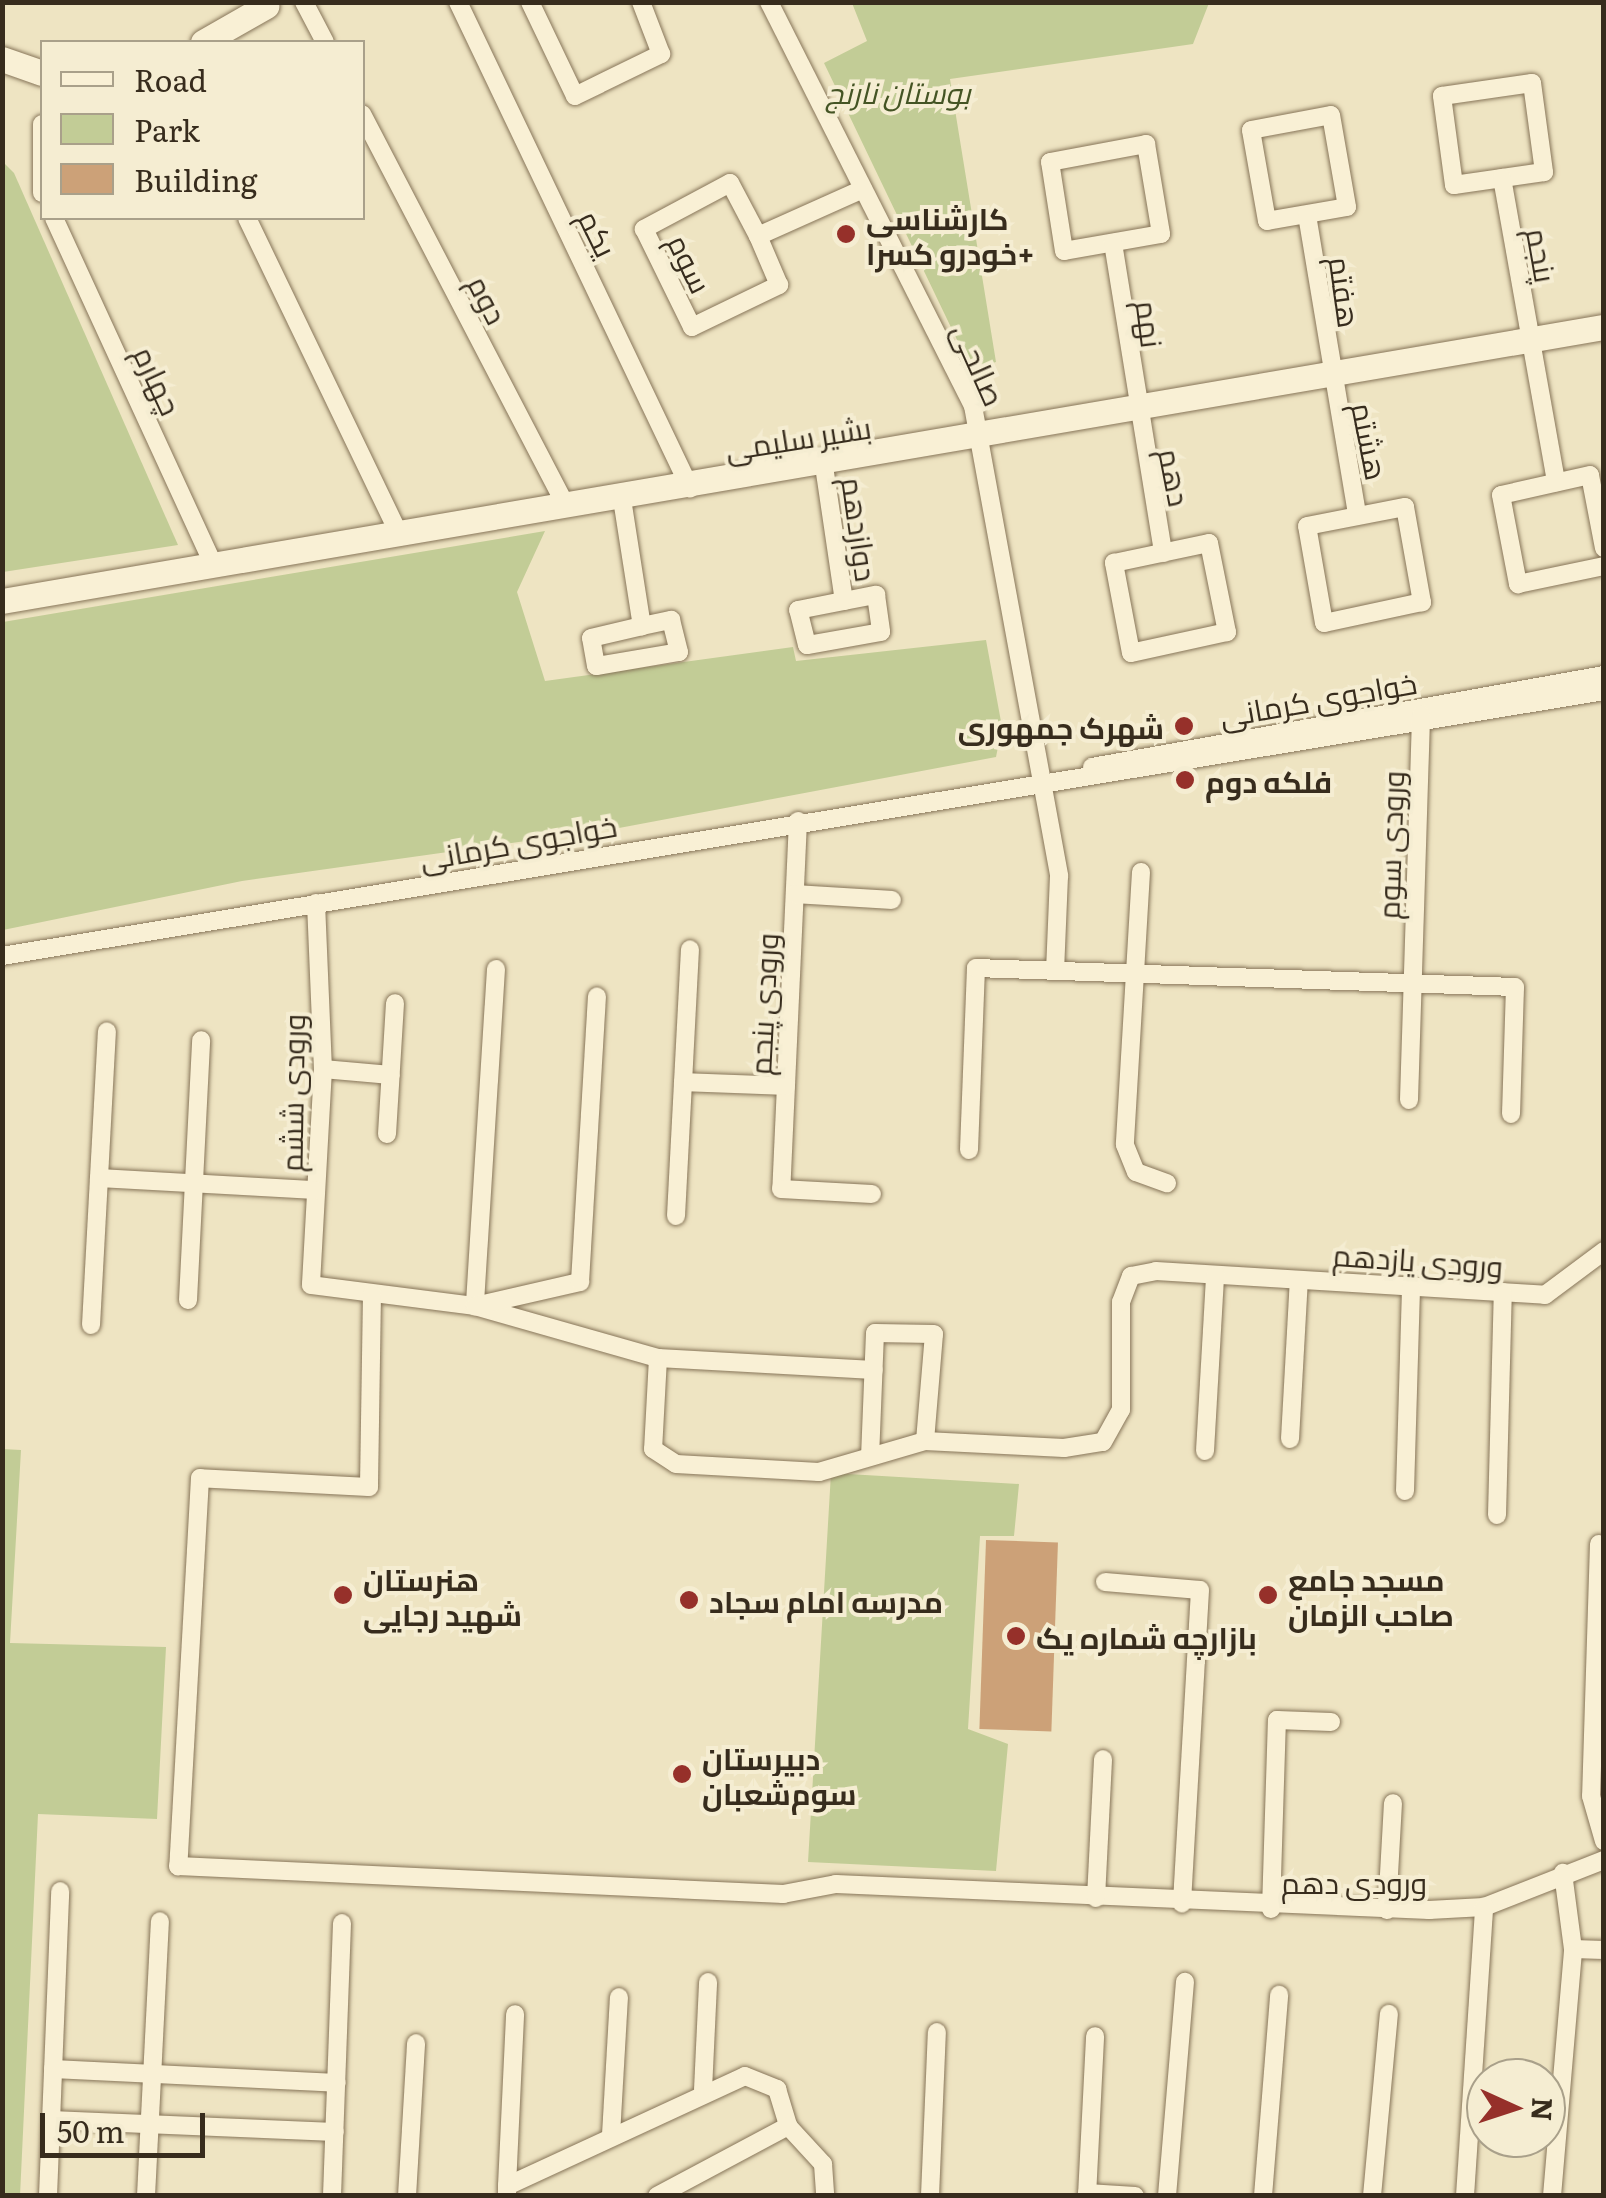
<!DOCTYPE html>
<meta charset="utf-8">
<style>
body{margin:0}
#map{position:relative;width:1606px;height:2198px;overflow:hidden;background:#eee4c2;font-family:Literata,Cairo,serif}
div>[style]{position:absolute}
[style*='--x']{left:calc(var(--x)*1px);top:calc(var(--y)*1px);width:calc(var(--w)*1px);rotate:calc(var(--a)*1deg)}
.green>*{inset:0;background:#c2cc96}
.building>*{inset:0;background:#cca178;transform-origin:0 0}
.roads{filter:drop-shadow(0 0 2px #877559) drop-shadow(0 0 2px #877559)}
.minor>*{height:18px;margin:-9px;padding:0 9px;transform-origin:9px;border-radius:9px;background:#f9f0d5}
.secondary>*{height:25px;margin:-12.5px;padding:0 12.5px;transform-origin:12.5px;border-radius:12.5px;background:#f9f0d5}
.dots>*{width:28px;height:28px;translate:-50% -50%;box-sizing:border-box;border:5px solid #f5edd2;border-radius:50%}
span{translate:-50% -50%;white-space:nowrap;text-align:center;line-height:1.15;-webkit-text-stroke:8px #f5edd2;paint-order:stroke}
.park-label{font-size:30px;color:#445424;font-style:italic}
.poi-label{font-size:30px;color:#372c1d;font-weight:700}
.left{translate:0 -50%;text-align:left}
.right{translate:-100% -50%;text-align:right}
.street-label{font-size:30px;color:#372c1d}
.frame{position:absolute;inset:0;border:5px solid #372c1d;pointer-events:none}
.legend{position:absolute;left:40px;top:40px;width:325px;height:180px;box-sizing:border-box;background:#f5edd2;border:2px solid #a9a08a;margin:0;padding:12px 18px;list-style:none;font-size:30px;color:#372c1d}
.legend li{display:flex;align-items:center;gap:20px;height:50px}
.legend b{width:50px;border:2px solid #a9a08a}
.north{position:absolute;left:1466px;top:2058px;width:100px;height:100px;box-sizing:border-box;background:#f5edd2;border:2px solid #a9a08a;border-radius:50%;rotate:93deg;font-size:28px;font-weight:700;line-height:40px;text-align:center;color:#372c1d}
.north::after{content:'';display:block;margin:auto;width:35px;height:45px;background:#96302a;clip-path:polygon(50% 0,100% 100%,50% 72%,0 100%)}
.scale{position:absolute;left:40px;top:2113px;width:165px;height:45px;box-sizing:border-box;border:5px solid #372c1d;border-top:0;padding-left:12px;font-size:30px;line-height:35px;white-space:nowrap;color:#372c1d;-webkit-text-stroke:8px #f5edd2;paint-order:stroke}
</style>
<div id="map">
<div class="green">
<i style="clip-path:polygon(852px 3px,1209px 3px,1193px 44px,950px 79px,996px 362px,971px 369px,824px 63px,867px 41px)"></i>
<i style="clip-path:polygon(3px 162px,14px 173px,178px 545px,3px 572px)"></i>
<i style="clip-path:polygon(545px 531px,517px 592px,545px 681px,793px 647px,796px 661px,986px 640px,1002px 727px,996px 757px,619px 828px,242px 881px,3px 930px,3px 622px)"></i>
<i style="clip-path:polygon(2px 1449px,21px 1450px,10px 1643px,166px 1647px,157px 1819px,38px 1814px,20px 2196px,2px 2195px)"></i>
<i style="clip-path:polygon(831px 1473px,1019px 1484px,1014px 1536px,980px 1536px,968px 1729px,1008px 1744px,996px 1871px,808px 1862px)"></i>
</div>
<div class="building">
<i style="left:986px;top:1540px;width:72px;height:189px;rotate:2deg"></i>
</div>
<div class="roads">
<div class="minor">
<i style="--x:304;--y:2;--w:45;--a:62.3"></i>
<i style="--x:458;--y:2;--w:539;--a:64.48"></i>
<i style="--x:530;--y:2;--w:104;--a:64.4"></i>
<i style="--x:575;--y:96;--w:96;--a:-26"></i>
<i style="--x:661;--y:54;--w:56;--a:-111"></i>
<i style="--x:769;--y:2;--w:453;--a:63.2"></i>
<i style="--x:973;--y:406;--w:478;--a:79.6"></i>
<i style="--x:1059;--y:876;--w:94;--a:92.4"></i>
<i style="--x:1532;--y:83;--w:90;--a:82.3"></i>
<i style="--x:1544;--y:172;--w:91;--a:171.8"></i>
<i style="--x:1454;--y:185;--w:90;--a:-97.7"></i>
<i style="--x:1442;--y:96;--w:91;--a:-8.2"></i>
<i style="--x:362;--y:114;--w:444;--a:62.5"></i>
<i style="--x:1331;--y:115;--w:93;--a:80.1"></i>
<i style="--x:1347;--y:207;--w:81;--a:170.1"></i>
<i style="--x:1267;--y:221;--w:92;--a:-100"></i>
<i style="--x:1251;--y:130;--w:81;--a:-10.6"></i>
<i style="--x:42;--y:124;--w:69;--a:90"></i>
<i style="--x:1146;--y:144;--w:91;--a:80.5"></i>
<i style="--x:1161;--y:234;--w:98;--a:170.1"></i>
<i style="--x:1064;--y:251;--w:90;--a:-98.9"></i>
<i style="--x:1050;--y:162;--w:98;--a:-10.6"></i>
<i style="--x:1502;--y:178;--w:309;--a:79.9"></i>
<i style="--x:1307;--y:215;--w:304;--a:80.5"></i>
<i style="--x:54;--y:218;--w:383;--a:65.3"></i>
<i style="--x:247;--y:218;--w:353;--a:64.3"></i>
<i style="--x:758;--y:236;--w:60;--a:-117.8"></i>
<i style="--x:730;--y:183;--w:98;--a:151.9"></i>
<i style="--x:644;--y:229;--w:109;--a:63.9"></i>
<i style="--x:692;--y:327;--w:97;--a:-25.8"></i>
<i style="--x:779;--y:285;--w:53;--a:-113.2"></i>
<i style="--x:758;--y:236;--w:115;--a:-24.1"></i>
<i style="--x:1113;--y:243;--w:314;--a:80.8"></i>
<i style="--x:824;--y:466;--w:136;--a:81.6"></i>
<i style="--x:844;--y:601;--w:33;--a:-11"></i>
<i style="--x:876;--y:595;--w:37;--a:82"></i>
<i style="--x:881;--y:632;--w:75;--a:170"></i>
<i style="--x:807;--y:645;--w:36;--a:-104"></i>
<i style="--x:798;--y:610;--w:47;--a:-11.1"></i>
<i style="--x:622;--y:499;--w:129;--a:81.1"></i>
<i style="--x:642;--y:626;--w:30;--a:-12"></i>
<i style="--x:671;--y:620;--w:33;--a:76"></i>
<i style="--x:679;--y:652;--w:84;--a:170.4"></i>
<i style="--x:596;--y:666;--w:28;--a:-100"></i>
<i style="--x:591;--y:638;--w:52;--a:-13.2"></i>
<i style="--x:1405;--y:507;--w:97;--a:79.9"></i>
<i style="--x:1422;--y:602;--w:100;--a:167.9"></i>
<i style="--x:1324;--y:623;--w:98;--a:-99.9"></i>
<i style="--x:1307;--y:526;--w:100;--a:-11"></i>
<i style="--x:1209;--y:543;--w:91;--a:78.6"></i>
<i style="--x:1227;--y:632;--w:98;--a:167.7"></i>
<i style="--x:1131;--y:653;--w:92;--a:-100.7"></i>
<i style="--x:1114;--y:563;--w:97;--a:-11.9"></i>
<i style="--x:1604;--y:548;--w:74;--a:-100.9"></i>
<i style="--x:1590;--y:475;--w:91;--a:167.3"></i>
<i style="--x:1501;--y:495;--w:91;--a:79.2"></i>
<i style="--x:1518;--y:584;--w:88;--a:-11.8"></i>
<i style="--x:1092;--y:767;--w:520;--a:-10.19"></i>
<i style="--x:798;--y:821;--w:368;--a:92.6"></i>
<i style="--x:781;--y:1189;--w:91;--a:3.1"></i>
<i style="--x:1141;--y:872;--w:273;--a:93.4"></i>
<i style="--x:1125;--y:1145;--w:29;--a:68"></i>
<i style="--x:1136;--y:1172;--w:33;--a:20"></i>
<i style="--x:795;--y:894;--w:97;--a:3.5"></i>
<i style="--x:316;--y:903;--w:166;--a:87.6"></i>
<i style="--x:323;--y:1069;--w:216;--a:93.2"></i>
<i style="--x:311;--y:1285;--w:165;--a:7.3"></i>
<i style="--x:475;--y:1306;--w:190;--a:15.9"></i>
<i style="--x:658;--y:1358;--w:216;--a:3.2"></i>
<i style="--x:2;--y:956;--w:1624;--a:-9.39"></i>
<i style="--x:496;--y:969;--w:338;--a:93.6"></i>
<i style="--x:475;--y:1306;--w:108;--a:-12.9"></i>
<i style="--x:580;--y:1282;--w:286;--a:-86.6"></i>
<i style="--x:323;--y:1069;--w:68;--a:5"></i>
<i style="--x:683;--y:1082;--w:103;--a:2.2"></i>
<i style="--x:1409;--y:1100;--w:386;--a:-88.2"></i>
<i style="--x:387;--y:1134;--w:131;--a:-86.5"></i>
<i style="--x:969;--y:1150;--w:182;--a:-87.8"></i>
<i style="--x:976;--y:968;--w:539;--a:2.02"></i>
<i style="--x:1515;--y:987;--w:127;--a:91.8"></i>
<i style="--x:99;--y:1178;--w:217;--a:3.2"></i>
<i style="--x:676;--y:1216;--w:267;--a:-87"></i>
<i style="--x:372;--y:1294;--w:193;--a:90.9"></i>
<i style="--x:369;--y:1487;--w:169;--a:-177"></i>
<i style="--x:200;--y:1478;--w:389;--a:93.2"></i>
<i style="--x:178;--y:1866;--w:606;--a:2.65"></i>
<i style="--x:783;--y:1894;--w:54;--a:-10.7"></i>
<i style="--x:836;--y:1884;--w:594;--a:2.51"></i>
<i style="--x:1429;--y:1910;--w:55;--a:-3.1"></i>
<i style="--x:1484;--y:1907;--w:129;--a:-21.4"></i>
<i style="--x:188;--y:1300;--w:260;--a:-87.1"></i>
<i style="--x:91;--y:1325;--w:294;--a:-86.9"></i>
<i style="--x:658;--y:1358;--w:91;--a:93.1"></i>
<i style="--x:653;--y:1449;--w:27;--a:33"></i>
<i style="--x:676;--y:1464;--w:143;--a:3.2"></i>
<i style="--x:819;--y:1472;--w:110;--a:-16.3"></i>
<i style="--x:925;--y:1441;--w:107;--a:-85.2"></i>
<i style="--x:934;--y:1334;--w:59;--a:-179"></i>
<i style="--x:875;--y:1333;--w:123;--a:92.3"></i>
<i style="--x:1290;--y:1439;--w:159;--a:-86.8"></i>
<i style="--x:925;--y:1441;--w:139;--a:2.9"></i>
<i style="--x:1064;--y:1448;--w:39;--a:-9"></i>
<i style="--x:1103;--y:1442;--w:37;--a:-61"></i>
<i style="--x:1121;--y:1410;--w:108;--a:-90"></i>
<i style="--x:1121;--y:1302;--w:28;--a:-69"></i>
<i style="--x:1131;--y:1276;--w:25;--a:-11"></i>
<i style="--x:1156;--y:1271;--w:390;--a:3.5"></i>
<i style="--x:1545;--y:1295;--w:74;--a:-36.7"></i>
<i style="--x:1205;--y:1451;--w:176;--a:-86.7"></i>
<i style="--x:1405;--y:1491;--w:205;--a:-88.3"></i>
<i style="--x:1497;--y:1515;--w:223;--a:-88.5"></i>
<i style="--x:1599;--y:1544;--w:252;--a:91.8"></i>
<i style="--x:1591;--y:1796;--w:47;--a:73.9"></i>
<i style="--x:1105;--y:1582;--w:95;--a:4.8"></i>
<i style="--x:1200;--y:1590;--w:314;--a:93.3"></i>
<i style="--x:1096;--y:1898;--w:139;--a:-87.1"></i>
<i style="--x:1271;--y:1909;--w:189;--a:-88.2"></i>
<i style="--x:1277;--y:1720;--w:54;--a:2.1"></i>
<i style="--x:1387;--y:1910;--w:107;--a:-86.8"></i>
<i style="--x:1573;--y:1949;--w:31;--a:2"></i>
<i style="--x:53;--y:2069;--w:284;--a:2.8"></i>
<i style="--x:703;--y:2090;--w:108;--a:-87.3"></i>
<i style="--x:51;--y:2120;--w:284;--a:2.4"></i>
<i style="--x:611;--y:2135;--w:138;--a:-86.7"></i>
<i style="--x:507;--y:2186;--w:172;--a:-87.3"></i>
<i style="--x:1087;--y:2193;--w:48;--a:3.6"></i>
<i style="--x:48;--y:2196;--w:305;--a:-87.7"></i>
<i style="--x:146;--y:2196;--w:275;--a:-87.1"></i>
<i style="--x:332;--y:2196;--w:273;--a:-87.9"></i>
<i style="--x:407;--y:2196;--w:153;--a:-86.6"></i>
<i style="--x:507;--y:2196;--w:10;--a:-90"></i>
<i style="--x:507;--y:2186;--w:262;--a:-24.8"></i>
<i style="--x:745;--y:2076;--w:35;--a:22"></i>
<i style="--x:777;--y:2089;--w:39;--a:73"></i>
<i style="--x:788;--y:2126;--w:52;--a:47.4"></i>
<i style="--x:823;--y:2164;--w:32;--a:86"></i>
<i style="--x:657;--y:2196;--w:149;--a:-28.1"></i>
<i style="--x:930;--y:2196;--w:164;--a:-87.6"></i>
<i style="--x:1087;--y:2196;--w:160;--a:-87.1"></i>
<i style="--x:1167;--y:2196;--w:215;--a:-85.2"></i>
<i style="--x:1263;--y:2196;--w:202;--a:-85.4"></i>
<i style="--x:1372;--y:2196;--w:183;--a:-84.7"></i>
<i style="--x:1465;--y:2196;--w:290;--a:-86.2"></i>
<i style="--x:1552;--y:2196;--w:248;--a:-85.1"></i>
<i style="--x:1573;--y:1949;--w:77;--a:-97.5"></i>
</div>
<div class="secondary">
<i style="--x:203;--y:42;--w:73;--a:-29.7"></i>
<i style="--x:2;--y:59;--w:42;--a:19.3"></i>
<i style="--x:2;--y:601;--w:1625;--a:-9.71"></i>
</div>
</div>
<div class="dots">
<i style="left:846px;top:234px;background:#96302a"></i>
<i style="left:1184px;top:726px;background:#96302a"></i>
<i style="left:1185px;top:780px;background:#96302a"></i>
<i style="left:343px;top:1595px;background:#96302a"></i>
<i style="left:1268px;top:1595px;background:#96302a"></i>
<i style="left:689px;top:1600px;background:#96302a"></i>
<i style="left:1016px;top:1636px;background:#96302a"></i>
<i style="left:682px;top:1774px;background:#96302a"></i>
</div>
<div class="park-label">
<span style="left:898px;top:91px">بوستان نارنج</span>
</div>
<div class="poi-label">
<span class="left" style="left:866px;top:234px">کارشناسی<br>خودرو کسرا+</span>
<span class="right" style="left:1164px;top:726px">شهرک جمهوری</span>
<span class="left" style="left:1205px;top:780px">فلکه دوم</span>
<span class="left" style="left:363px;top:1595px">هنرستان<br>شهید رجایی</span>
<span class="left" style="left:1288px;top:1595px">مسجد جامع<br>صاحب الزمان</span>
<span class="left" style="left:709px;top:1600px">مدرسه امام سجاد</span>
<span class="left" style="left:1036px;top:1636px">بازارچه شماره یک</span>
<span class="left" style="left:702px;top:1774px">دبیرستان<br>سوم‌شعبان</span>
</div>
<div class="street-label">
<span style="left:599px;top:233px;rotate:64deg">یکم</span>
<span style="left:1543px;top:255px;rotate:80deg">پنجم</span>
<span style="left:691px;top:263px;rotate:64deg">سوم</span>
<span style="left:1346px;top:292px;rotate:82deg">هفتم</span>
<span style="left:489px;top:299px;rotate:63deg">دوم</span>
<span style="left:1151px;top:324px;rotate:83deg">نهم</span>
<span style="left:980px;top:364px;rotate:66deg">صالحی</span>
<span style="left:159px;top:380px;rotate:65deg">چهارم</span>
<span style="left:798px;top:437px;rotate:-9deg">بشیر سلیمی</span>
<span style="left:1371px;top:441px;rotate:79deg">هشتم</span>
<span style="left:1176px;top:477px;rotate:79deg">دهم</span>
<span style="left:861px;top:529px;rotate:82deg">دوازدهم</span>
<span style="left:1318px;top:698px;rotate:-10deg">خواجوی کرمانی</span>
<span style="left:518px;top:841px;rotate:-10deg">خواجوی کرمانی</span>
<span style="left:1389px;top:845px;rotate:-88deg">ورودی سوم</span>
<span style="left:762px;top:1004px;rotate:-87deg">ورودی پنجم</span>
<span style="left:291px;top:1093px;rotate:-89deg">ورودی ششم</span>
<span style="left:1418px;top:1259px;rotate:4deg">ورودی یازدهم</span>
<span style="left:1354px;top:1881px">ورودی دهم</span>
</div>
<div class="frame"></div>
<ul class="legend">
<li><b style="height:12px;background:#f9f0d5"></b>Road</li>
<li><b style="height:28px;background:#c2cc96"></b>Park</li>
<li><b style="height:28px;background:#cca178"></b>Building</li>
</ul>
<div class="north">N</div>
<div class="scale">50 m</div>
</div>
